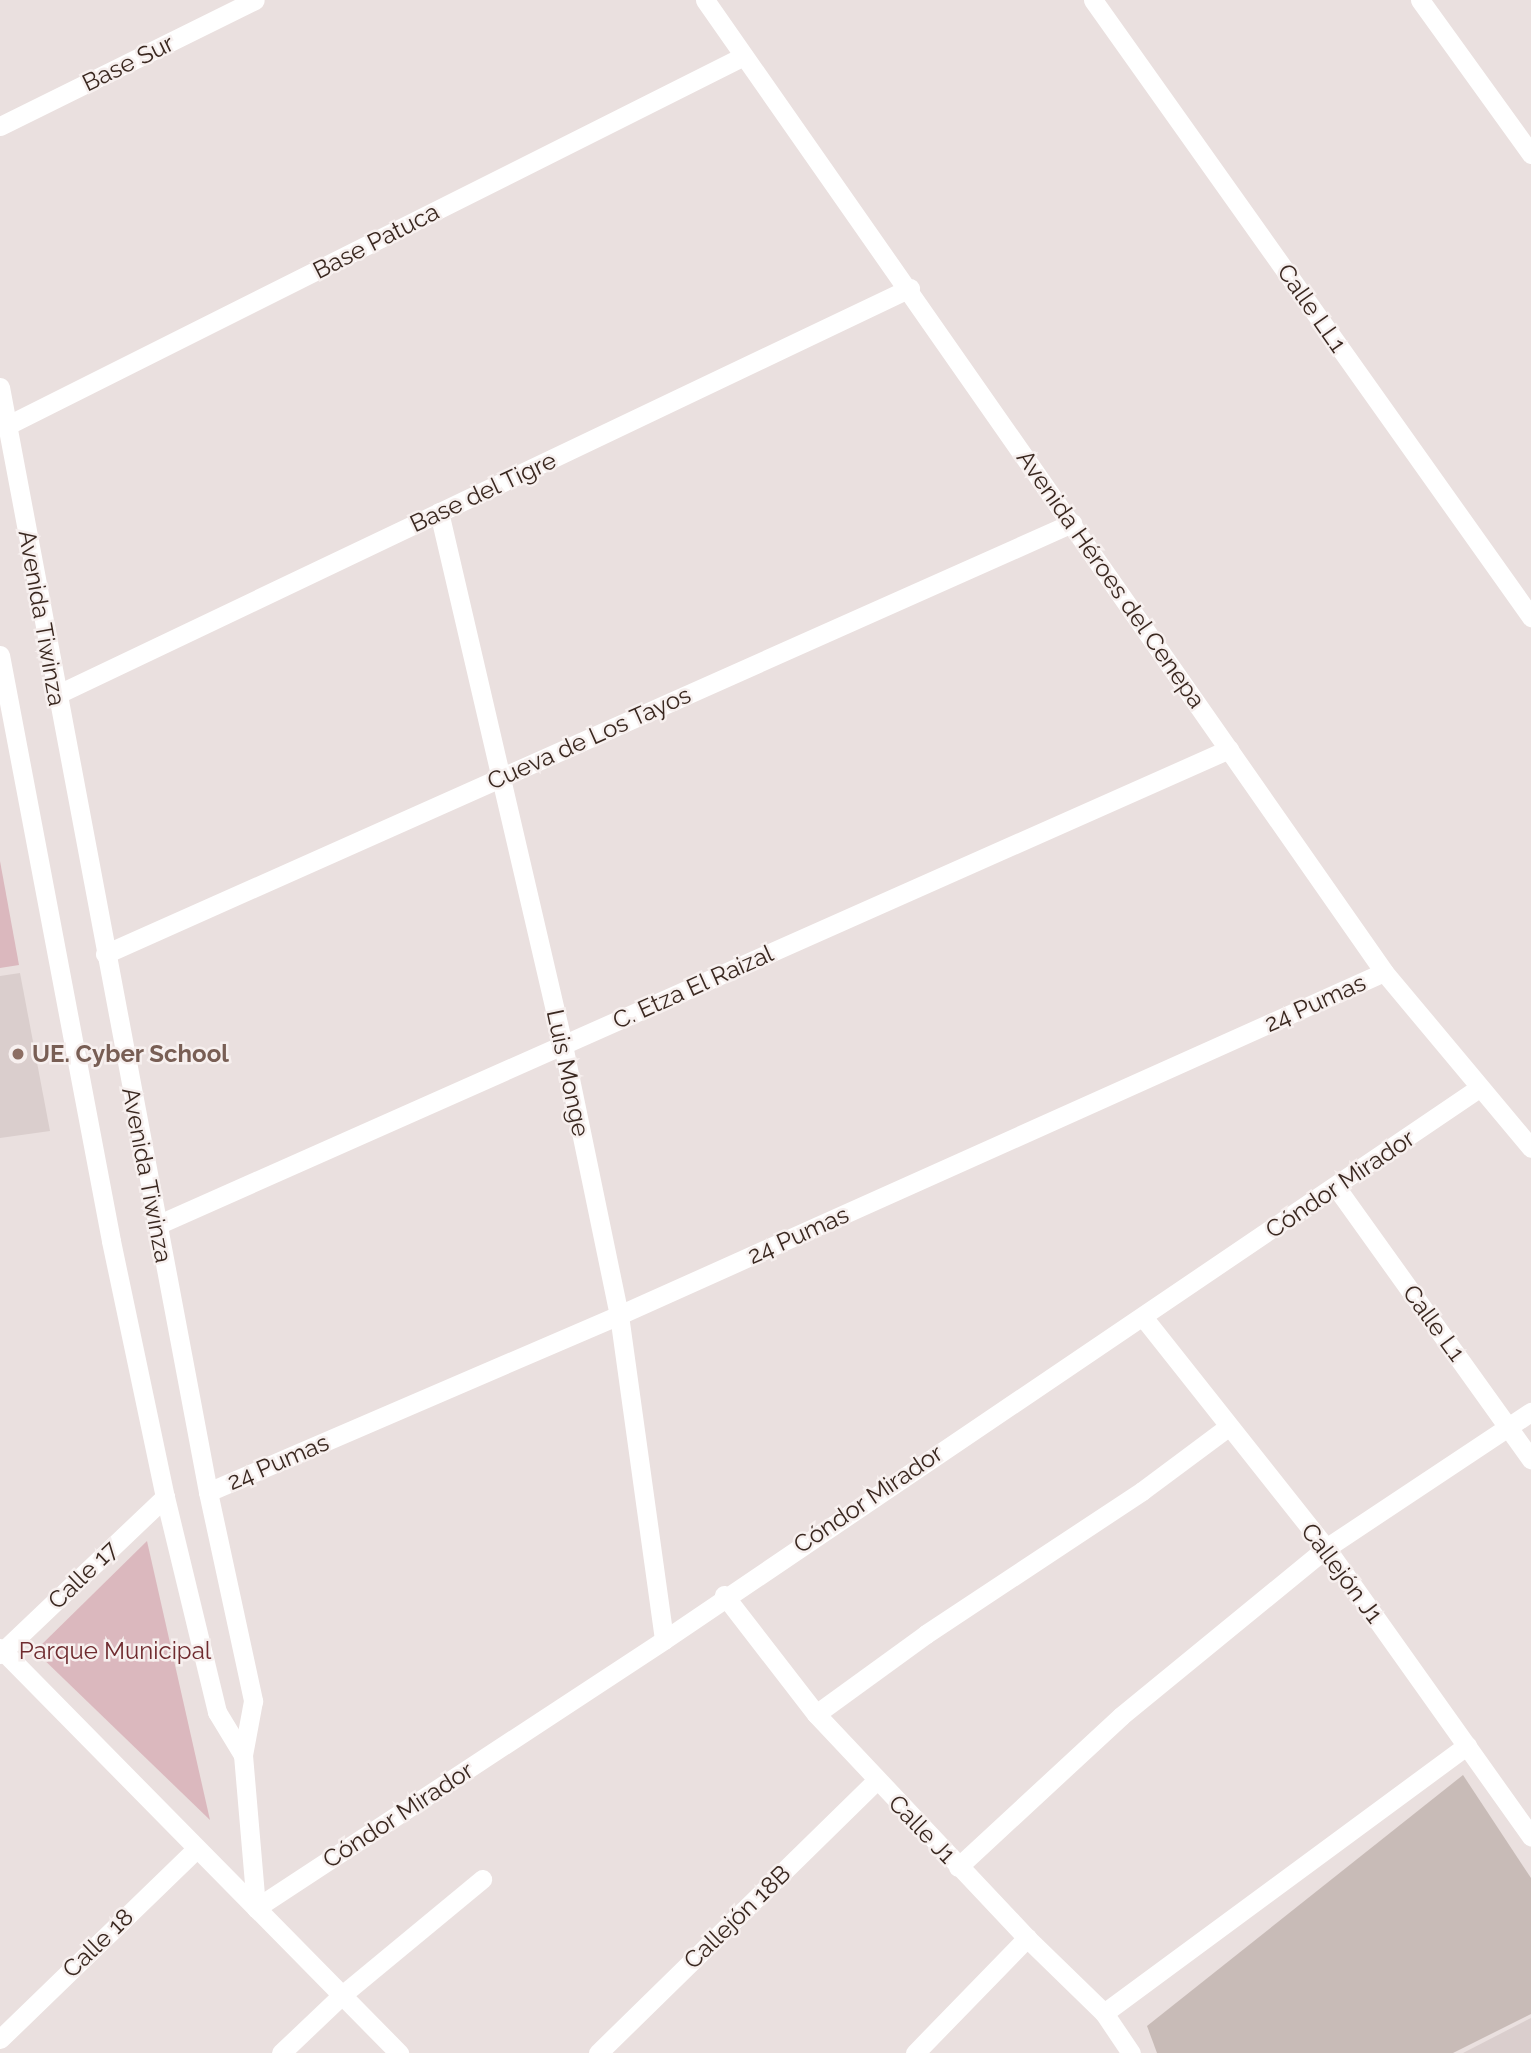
<!DOCTYPE html>
<meta charset="utf-8">
<style>
body{margin:0}
#map{position:relative;width:1531px;height:2053px;overflow:hidden;background:#eae0df;font-family:Raleway,sans-serif}
div>[style]{position:absolute}
[style*='--x']{left:calc(var(--x)*1px);top:calc(var(--y)*1px);width:calc(var(--w)*1px);rotate:calc(var(--a)*1deg)}
.built>*{inset:0;background:#dacecd}
.green>*{inset:0;background:#dbb8be}
.building>*{inset:0;background:#c8bbb7}
.service>*{height:19px;margin:-9.5px;padding:0 9.5px;transform-origin:9.5px;border-radius:9.5px;background:#fff}
.minor>*{height:19px;margin:-9.5px;padding:0 9.5px;transform-origin:9.5px;border-radius:9.5px;background:#fff}
.dots>*{width:19px;height:19px;translate:-50% -50%;box-sizing:border-box;border:4px solid #f7f0ef;border-radius:50%}
span{translate:-50% -50%;white-space:nowrap;text-align:center;line-height:1.15;-webkit-text-stroke:5px #f7f0ef;paint-order:stroke}
.street-label{font-size:24px;color:#3a2820}
.education-label{font-size:24px;color:#785e54;font-weight:700}
.left{translate:0 -50%;text-align:left}
.park-label{font-size:24px;color:#6f2b2f}
</style>
<div id="map">
<div class="built">
<i style="clip-path:polygon(20px 973px,50px 1131px,0 1138px,0 976px)"></i>
<i style="clip-path:polygon(1531px 2018px,1531px 2053px,1463px 2053px)"></i>
</div>
<div class="green">
<i style="clip-path:polygon(0 861px,19px 965px,0 968px)"></i>
<i style="clip-path:polygon(147px 1541px,210px 1820px,35px 1651px)"></i>
</div>
<div class="building">
<i style="clip-path:polygon(1463px 1775px,1531px 1878px,1531px 2014px,1453px 2053px,1157px 2053px,1147px 2026px)"></i>
</div>
<div class="service">
<i style="--x:816;--y:1714;--w:136;--a:-36"></i>
<i style="--x:926;--y:1634;--w:259;--a:-33.5"></i>
<i style="--x:1142;--y:1491;--w:107;--a:-36.7"></i>
</div>
<div class="minor">
<i style="--x:705;--y:0;--w:1186;--a:55.06"></i>
<i style="--x:1384;--y:972;--w:229;--a:50.1"></i>
<i style="--x:1093;--y:0;--w:757;--a:54.63"></i>
<i style="--x:1420;--y:0;--w:190;--a:54.2"></i>
<i style="--x:0;--y:126;--w:284;--a:-26.3"></i>
<i style="--x:0;--y:387;--w:1124;--a:79.34"></i>
<i style="--x:208;--y:1492;--w:214;--a:77.8"></i>
<i style="--x:253;--y:1701;--w:55;--a:100.5"></i>
<i style="--x:243;--y:1755;--w:154;--a:85.1"></i>
<i style="--x:256;--y:1908;--w:488;--a:-33.3"></i>
<i style="--x:664;--y:1640;--w:984;--a:-34.11"></i>
<i style="--x:8;--y:425;--w:823;--a:-26.63"></i>
<i style="--x:439;--y:512;--w:547;--a:76.9"></i>
<i style="--x:563;--y:1045;--w:276;--a:78.3"></i>
<i style="--x:619;--y:1315;--w:328;--a:82.1"></i>
<i style="--x:0;--y:655;--w:596;--a:79.27"></i>
<i style="--x:111;--y:1241;--w:262;--a:78.1"></i>
<i style="--x:165;--y:1497;--w:221;--a:76.4"></i>
<i style="--x:217;--y:1712;--w:50;--a:58.8"></i>
<i style="--x:56;--y:695;--w:946;--a:-25.48"></i>
<i style="--x:105;--y:954;--w:1059;--a:-24.02"></i>
<i style="--x:1336;--y:1187;--w:335;--a:54.4"></i>
<i style="--x:157;--y:1225;--w:1173;--a:-23.94"></i>
<i style="--x:1143;--y:1317;--w:295;--a:51.6"></i>
<i style="--x:1326;--y:1548;--w:354;--a:54.6"></i>
<i style="--x:208;--y:1492;--w:447;--a:-23.3"></i>
<i style="--x:619;--y:1315;--w:838;--a:-24.15"></i>
<i style="--x:724;--y:1595;--w:150;--a:52.3"></i>
<i style="--x:816;--y:1714;--w:308;--a:46.7"></i>
<i style="--x:1027;--y:1938;--w:107;--a:44.2"></i>
<i style="--x:1104;--y:2013;--w:48;--a:56"></i>
<i style="--x:0;--y:1648;--w:569;--a:45.43"></i>
<i style="--x:0;--y:1654;--w:228;--a:-43.6"></i>
<i style="--x:958;--y:1867;--w:222;--a:-42.8"></i>
<i style="--x:1121;--y:1716;--w:265;--a:-39.3"></i>
<i style="--x:1326;--y:1548;--w:246;--a:-33.6"></i>
<i style="--x:1104;--y:2013;--w:451;--a:-36.4"></i>
<i style="--x:0;--y:2039;--w:274;--a:-44.1"></i>
<i style="--x:281;--y:2053;--w:84;--a:-43.6"></i>
<i style="--x:342;--y:1995;--w:182;--a:-39.6"></i>
<i style="--x:598;--y:2053;--w:389;--a:-44.4"></i>
<i style="--x:915;--y:2053;--w:161;--a:-45.8"></i>
</div>
<div class="dots">
<i style="left:18px;top:1054px;background:#8d6e63"></i>
</div>
<div class="street-label">
<span style="left:128px;top:63px;rotate:-26deg">Base Sur</span>
<span style="left:376px;top:241px;rotate:-27deg">Base Patuca</span>
<span style="left:1312px;top:308px;rotate:55deg">Calle LL1</span>
<span style="left:483px;top:492px;rotate:-25deg">Base del Tigre</span>
<span style="left:1111px;top:579px;rotate:55deg">Avenida Héroes del Cenepa</span>
<span style="left:42px;top:618px;rotate:80deg">Avenida Tiwinza</span>
<span style="left:589px;top:738px;rotate:-24deg">Cueva de Los Tayos</span>
<span style="left:693px;top:987px;rotate:-24deg">C. Etza El Raizal</span>
<span style="left:1315px;top:1003px;rotate:-24deg">24 Pumas</span>
<span style="left:568px;top:1073px;rotate:78deg">Luis Monge</span>
<span style="left:147px;top:1175px;rotate:79deg">Avenida Tiwinza</span>
<span style="left:1340px;top:1184px;rotate:-34deg">Cóndor Mirador</span>
<span style="left:798px;top:1235px;rotate:-24deg">24 Pumas</span>
<span style="left:1434px;top:1323px;rotate:54deg">Calle L1</span>
<span style="left:278px;top:1462px;rotate:-23deg">24 Pumas</span>
<span style="left:868px;top:1499px;rotate:-34deg">Cóndor Mirador</span>
<span style="left:1342px;top:1573px;rotate:53deg">Callejón J1</span>
<span style="left:83px;top:1575px;rotate:-44deg">Calle 17</span>
<span style="left:398px;top:1815px;rotate:-33deg">Cóndor Mirador</span>
<span style="left:922px;top:1829px;rotate:46deg">Calle J1</span>
<span style="left:737px;top:1917px;rotate:-44deg">Callejón 18B</span>
<span style="left:98px;top:1943px;rotate:-44deg">Calle 18</span>
</div>
<div class="education-label">
<span class="left" style="left:32px;top:1054px">UE. Cyber School</span>
</div>
<div class="park-label">
<span style="left:115px;top:1651px">Parque Municipal</span>
</div>
</div>
